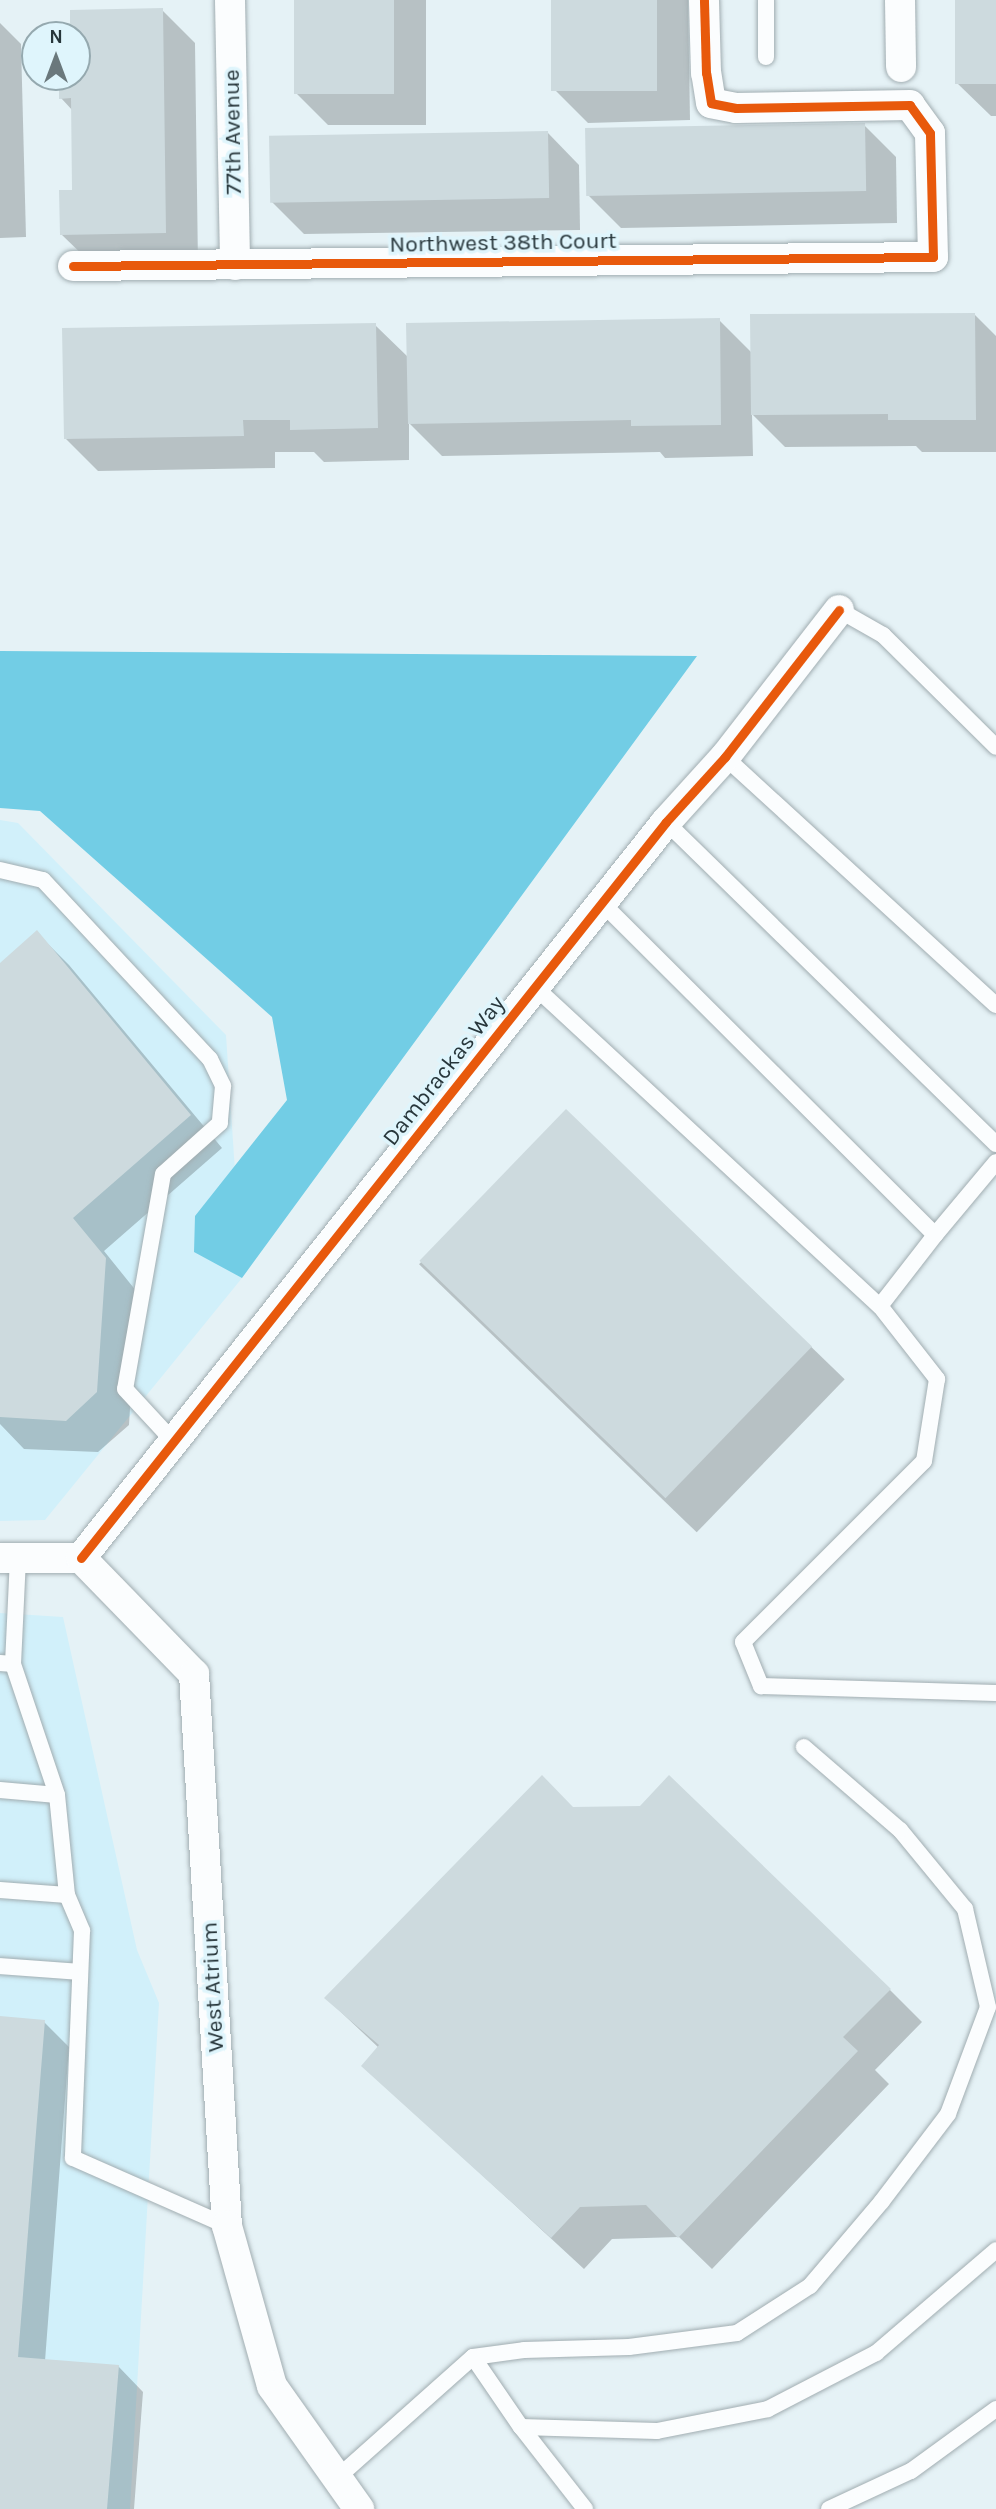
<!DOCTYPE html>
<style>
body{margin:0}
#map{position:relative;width:996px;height:2509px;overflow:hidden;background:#e5f2f6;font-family:Karla,sans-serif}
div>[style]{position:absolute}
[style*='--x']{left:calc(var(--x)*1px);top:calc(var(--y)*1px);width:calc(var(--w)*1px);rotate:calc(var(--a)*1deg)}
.built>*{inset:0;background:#d1f0fa}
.water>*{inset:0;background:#72cde5}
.shadow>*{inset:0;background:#0003;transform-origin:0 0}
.building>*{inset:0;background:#cddade;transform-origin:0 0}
.roads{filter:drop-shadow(0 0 2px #a1adb1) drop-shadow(0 0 2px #a1adb1)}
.lane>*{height:16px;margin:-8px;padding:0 8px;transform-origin:8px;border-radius:8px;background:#fbfdfe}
.street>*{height:30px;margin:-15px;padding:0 15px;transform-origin:15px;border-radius:15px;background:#fbfdfe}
.cycleway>*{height:9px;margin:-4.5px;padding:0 4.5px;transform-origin:4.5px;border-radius:4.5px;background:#e8590c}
span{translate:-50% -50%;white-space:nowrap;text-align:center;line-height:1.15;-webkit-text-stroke:7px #dff5fc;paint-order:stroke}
.street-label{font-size:23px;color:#27363b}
.north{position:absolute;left:21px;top:21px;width:70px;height:70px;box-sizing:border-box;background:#dff5fc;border:2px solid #95a9af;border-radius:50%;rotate:0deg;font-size:19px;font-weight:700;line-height:28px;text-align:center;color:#27363b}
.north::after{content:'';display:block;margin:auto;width:24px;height:32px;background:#6a787c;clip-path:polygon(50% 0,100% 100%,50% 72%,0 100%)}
</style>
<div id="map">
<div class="built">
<i style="clip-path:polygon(0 820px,18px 823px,226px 1035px,242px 1278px,45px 1520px,0 1521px)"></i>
<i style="clip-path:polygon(0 1613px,63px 1617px,137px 1950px,159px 2003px,130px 2509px,0 2509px)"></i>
</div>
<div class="water">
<i style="clip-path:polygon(0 651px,697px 656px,242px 1278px,194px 1252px,195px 1216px,287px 1100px,272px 1017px,40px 811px,0 808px)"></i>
</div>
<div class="shadow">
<i style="clip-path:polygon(296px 0,426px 0,426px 125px,328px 125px,296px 93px)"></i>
<i style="clip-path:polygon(553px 0,688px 0,690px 120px,588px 123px,555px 90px)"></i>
<i style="clip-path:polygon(956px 0,996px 0,996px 116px,991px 116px,958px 84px)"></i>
<i style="clip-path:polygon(162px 10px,195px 43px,198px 265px,94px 266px,61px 234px,74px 191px,73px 111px,61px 98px,60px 77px,77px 77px,77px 35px,72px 35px)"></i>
<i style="clip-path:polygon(0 23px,21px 44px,26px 237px,0 238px)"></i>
<i style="clip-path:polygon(864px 125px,896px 157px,897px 223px,621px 228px,588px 195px)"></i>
<i style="clip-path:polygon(547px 132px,579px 165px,580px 230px,304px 234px,272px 202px)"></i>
<i style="clip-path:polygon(975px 315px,996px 336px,996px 452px,922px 452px,916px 446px,785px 447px,752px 414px,753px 456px,665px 458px,660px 452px,442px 456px,409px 423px,409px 460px,324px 462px,314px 452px,275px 452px,275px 468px,98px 471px,66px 439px,375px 325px,409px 358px,719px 320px,752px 353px)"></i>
<i style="clip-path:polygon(37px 933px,69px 965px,222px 1148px,104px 1251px,137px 1292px,129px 1425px,98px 1452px,24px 1449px,0 1424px,0 965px)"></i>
<i style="left:567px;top:1111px;width:386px;height:213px;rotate:44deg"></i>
<i style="clip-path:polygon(574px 1809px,890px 1990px,922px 2022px,875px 2070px,889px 2084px,712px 2269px,679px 2237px,612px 2239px,584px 2269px,364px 2066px,379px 2048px,326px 1998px)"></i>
<i style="clip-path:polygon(0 2018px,44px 2022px,69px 2047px,45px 2361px,118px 2366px,143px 2392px,134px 2509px,0 2509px)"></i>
</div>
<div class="building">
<i style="left:294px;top:0;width:100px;height:94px"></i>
<i style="left:551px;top:0;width:106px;height:91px"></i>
<i style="left:955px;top:0;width:41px;height:84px"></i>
<i style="clip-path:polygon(163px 8px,166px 233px,60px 235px,59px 190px,72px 190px,71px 98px,59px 99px,59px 77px,77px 77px,77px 35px,70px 35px,70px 10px)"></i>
<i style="left:865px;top:123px;width:68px;height:280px;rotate:89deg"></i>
<i style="left:548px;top:131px;width:67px;height:279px;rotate:89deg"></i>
<i style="clip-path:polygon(975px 313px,976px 420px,888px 420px,888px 414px,751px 415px,750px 314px)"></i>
<i style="clip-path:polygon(720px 318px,721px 425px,631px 426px,631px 420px,408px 424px,406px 323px)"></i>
<i style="clip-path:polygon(376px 323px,378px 428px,290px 430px,290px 420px,243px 420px,244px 436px,64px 439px,62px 328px)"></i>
<i style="clip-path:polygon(37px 930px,191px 1115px,73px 1218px,106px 1258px,97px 1392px,66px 1421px,0 1417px,0 963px)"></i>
<i style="left:566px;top:1109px;width:342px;height:211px;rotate:44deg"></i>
<i style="clip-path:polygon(542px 1775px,573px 1807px,640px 1806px,669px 1775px,891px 1989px,843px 2037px,858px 2051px,678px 2238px,646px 2205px,580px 2207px,551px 2238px,361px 2066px,379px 2045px,324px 1998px)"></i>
<i style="clip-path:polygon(0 2016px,45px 2020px,18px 2357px,119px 2365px,107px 2509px,0 2509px)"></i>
</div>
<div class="roads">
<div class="lane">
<i style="--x:766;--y:57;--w:57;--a:-90"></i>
<i style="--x:839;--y:610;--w:51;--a:29.6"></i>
<i style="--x:883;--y:635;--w:159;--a:44.7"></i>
<i style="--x:725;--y:757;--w:367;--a:42.5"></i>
<i style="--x:666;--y:822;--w:461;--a:44.3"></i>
<i style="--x:0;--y:870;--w:44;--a:13.1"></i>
<i style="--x:43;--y:880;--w:245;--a:47"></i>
<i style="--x:210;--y:1059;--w:30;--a:64"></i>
<i style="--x:223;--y:1086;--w:37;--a:95"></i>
<i style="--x:220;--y:1123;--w:76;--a:138.2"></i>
<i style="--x:163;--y:1174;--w:218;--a:100"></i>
<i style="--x:125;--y:1389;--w:72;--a:47.2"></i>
<i style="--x:602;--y:903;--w:470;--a:44.9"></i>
<i style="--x:935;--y:1235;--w:95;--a:-50.1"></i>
<i style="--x:535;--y:987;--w:470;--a:42.8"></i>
<i style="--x:880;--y:1306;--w:90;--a:-52.2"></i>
<i style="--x:880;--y:1306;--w:93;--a:52"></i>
<i style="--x:937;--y:1379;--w:83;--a:99"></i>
<i style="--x:924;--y:1461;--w:256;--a:135"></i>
<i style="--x:743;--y:1642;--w:48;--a:67.8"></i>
<i style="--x:761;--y:1686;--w:235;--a:1.7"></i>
<i style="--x:0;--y:1663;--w:13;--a:4"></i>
<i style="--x:13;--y:1664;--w:138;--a:71.4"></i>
<i style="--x:57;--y:1795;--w:100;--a:84.3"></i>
<i style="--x:67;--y:1895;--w:39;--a:67"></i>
<i style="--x:82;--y:1931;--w:227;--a:92.3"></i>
<i style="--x:73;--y:2158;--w:168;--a:23.8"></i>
<i style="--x:13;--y:1664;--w:106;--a:-87.3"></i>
<i style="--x:0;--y:1790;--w:57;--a:5"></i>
<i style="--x:0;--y:1890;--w:67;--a:4.3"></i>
<i style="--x:0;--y:1966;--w:80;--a:4.3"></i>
<i style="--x:473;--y:2357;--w:51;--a:-7.8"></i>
<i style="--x:524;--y:2350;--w:105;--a:-1.6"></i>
<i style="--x:629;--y:2347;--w:109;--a:-7.4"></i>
<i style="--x:737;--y:2333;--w:87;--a:-32.8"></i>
<i style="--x:810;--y:2286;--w:111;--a:-49.7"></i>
<i style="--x:882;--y:2201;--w:109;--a:-52.8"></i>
<i style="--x:948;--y:2114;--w:114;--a:-69.5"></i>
<i style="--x:988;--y:2007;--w:101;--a:-103.2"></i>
<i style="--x:965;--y:1909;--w:102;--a:-129.4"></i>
<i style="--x:900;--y:1830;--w:127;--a:-139.2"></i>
<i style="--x:521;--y:2427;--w:104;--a:52"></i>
<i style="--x:337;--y:2478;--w:182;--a:-41.7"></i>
<i style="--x:473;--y:2357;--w:85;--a:55.6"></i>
<i style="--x:521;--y:2427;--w:136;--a:1.7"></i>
<i style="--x:657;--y:2431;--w:113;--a:-11.2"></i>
<i style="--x:768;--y:2409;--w:122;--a:-27.4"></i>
<i style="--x:876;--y:2353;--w:158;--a:-40.6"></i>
<i style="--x:829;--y:2509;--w:90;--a:-24.9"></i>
<i style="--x:911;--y:2471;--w:105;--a:-36.1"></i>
</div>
<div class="street">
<i style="--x:230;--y:0;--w:265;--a:88.9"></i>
<i style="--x:900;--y:0;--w:67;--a:89.1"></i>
<i style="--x:73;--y:266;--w:860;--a:-0.6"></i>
<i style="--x:933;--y:257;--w:124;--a:-91.4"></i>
<i style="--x:930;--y:133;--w:34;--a:-126"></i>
<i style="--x:910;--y:105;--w:174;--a:179"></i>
<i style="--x:736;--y:108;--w:25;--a:-169"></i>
<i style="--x:711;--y:103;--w:30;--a:-99"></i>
<i style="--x:706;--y:73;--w:73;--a:-91.6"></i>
<i style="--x:0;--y:1558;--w:81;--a:0"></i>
<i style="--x:81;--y:1558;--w:162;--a:45.8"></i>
<i style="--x:194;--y:1674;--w:553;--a:86.58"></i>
<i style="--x:227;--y:2226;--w:166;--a:74.3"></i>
<i style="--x:272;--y:2386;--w:151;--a:54.7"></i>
<i style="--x:81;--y:1558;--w:940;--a:-51.52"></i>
<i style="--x:666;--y:822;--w:88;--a:-47.8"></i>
<i style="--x:725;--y:757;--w:186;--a:-52.2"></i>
</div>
</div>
<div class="cycleway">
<i style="--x:73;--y:266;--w:860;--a:-0.6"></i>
<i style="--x:933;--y:257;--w:124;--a:-91.4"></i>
<i style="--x:930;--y:133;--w:34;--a:-126"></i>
<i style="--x:910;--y:105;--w:174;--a:179"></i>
<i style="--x:736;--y:108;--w:25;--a:-169"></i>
<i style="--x:711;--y:103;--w:30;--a:-99"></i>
<i style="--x:706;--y:73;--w:73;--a:-91.6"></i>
<i style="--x:81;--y:1558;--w:940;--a:-51.52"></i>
<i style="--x:666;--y:822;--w:88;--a:-47.8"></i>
<i style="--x:725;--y:757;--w:186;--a:-52.2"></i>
</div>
<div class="street-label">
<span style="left:233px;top:132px;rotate:-91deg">77th Avenue</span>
<span style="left:503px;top:243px;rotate:-1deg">Northwest 38th Court</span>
<span style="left:444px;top:1071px;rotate:-52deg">Dambrackas Way</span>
<span style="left:213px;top:1987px;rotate:-93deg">West Atrium</span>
</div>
<div class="north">N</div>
</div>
